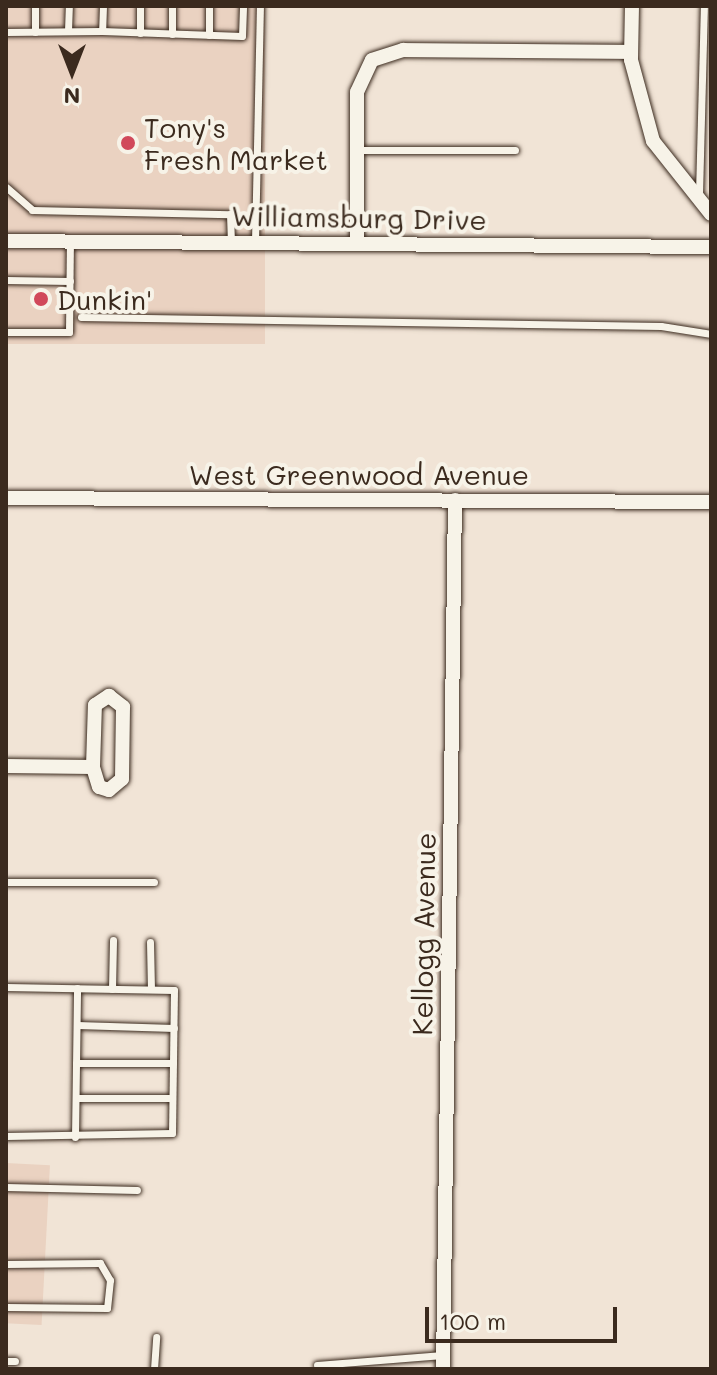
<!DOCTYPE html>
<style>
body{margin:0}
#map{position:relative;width:717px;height:1375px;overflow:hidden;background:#f1e4d6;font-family:Mali,sans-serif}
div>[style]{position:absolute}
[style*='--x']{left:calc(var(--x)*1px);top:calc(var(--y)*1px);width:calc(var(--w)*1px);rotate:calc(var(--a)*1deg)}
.built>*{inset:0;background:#ead2c1;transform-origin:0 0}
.roads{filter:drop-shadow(0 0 2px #3b2a1e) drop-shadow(0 0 2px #3b2a1e)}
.lane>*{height:7px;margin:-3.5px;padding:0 3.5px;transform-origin:3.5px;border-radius:3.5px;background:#f7f3e8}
.street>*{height:14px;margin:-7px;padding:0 7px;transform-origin:7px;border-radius:7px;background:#f7f3e8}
.dots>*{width:22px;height:22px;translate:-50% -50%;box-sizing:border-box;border:4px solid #f7f3e8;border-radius:50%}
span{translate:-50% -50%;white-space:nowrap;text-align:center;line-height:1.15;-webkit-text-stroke:8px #f7f3e8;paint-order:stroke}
.poi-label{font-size:28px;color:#3b2a1e}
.left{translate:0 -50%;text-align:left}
.street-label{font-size:28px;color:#3b2a1e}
.frame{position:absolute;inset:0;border:8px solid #3b2a1e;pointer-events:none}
.north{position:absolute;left:32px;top:32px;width:80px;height:80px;-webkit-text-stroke:6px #f7f3e8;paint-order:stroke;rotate:180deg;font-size:22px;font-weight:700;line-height:32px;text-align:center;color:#3b2a1e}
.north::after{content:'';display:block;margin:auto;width:28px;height:36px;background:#3b2a1e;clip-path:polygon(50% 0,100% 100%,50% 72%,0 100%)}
.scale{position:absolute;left:425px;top:1307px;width:192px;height:36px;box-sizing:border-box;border:4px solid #3b2a1e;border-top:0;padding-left:10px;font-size:24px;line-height:28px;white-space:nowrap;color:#3b2a1e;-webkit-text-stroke:6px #f7f3e8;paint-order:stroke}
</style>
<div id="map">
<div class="built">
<i style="left:6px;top:6px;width:259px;height:338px"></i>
<i style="left:6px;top:1163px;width:44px;height:160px;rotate:3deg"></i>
</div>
<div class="roads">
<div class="lane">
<i style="--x:35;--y:6;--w:26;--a:90"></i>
<i style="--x:103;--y:6;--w:25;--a:92"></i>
<i style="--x:102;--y:31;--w:140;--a:2"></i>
<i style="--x:242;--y:36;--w:30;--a:-88"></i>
<i style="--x:68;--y:31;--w:25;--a:-88"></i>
<i style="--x:6;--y:32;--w:96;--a:-0.6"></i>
<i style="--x:140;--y:33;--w:27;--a:-90"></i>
<i style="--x:172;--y:34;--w:28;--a:-90"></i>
<i style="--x:209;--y:35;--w:29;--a:-90"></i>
<i style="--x:357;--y:150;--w:158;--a:0"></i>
<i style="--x:6;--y:187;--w:35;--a:41"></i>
<i style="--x:32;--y:210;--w:198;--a:1.2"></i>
<i style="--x:230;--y:214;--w:28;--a:88"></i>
<i style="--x:699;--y:194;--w:188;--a:-88.5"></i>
<i style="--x:255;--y:242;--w:236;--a:-88.8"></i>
<i style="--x:6;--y:280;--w:64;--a:0.9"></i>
<i style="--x:81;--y:317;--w:580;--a:0.89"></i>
<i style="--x:661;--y:326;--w:51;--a:9.1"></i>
<i style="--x:6;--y:332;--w:63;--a:0"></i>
<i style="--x:69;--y:332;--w:91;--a:-89.4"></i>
<i style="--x:6;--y:882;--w:148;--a:0"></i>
<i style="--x:150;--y:942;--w:47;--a:88.8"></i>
<i style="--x:6;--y:987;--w:168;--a:1"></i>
<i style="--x:174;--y:990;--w:143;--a:90.8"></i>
<i style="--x:172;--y:1133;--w:166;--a:179"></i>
<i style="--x:112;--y:989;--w:49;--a:-88.8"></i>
<i style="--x:77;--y:1025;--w:97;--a:1.8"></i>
<i style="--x:76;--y:1063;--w:97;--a:0"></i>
<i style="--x:76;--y:1098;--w:96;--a:0"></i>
<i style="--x:75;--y:1137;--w:149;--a:-89.2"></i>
<i style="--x:6;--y:1187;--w:131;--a:1.3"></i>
<i style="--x:6;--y:1264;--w:94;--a:-0.6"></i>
<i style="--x:100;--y:1263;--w:20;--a:60"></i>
<i style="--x:110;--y:1280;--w:28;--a:96"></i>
<i style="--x:107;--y:1308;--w:101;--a:-179.4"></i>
<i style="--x:6;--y:1361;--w:9;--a:0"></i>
<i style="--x:317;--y:1365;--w:126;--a:-4.5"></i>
<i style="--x:154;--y:1369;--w:32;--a:-86"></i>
</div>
<div class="street">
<i style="--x:632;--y:6;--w:54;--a:91.1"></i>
<i style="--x:631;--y:60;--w:84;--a:74.8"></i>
<i style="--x:653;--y:141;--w:93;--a:51.5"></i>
<i style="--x:6;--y:241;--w:705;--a:0.49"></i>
<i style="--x:357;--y:243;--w:151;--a:-90"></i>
<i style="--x:357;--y:92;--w:35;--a:-65"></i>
<i style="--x:372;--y:60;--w:33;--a:-18"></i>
<i style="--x:403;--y:50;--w:228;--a:0.5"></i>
<i style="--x:6;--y:498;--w:705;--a:0.33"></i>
<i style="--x:109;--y:696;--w:18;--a:38"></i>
<i style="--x:123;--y:707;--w:72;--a:90.8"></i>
<i style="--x:122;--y:779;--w:17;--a:140"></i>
<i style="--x:109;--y:790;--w:10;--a:-163"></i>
<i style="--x:99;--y:787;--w:21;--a:-107"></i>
<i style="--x:93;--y:767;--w:62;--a:-88.2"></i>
<i style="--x:95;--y:705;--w:17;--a:-33"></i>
<i style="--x:6;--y:766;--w:87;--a:0.7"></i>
<i style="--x:443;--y:1369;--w:869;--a:-89.21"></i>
</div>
</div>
<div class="dots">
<i style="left:128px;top:143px;background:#d1495b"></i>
<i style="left:41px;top:299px;background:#d1495b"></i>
</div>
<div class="poi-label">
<span class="left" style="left:144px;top:143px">Tony's<br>Fresh Market</span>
<span class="left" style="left:57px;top:299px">Dunkin'</span>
</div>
<div class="street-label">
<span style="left:359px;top:217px;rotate:1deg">Williamsburg Drive</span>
<span style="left:359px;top:474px">West Greenwood Avenue</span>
<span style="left:423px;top:934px;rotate:-89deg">Kellogg Avenue</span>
</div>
<div class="frame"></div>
<div class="north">N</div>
<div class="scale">100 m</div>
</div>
